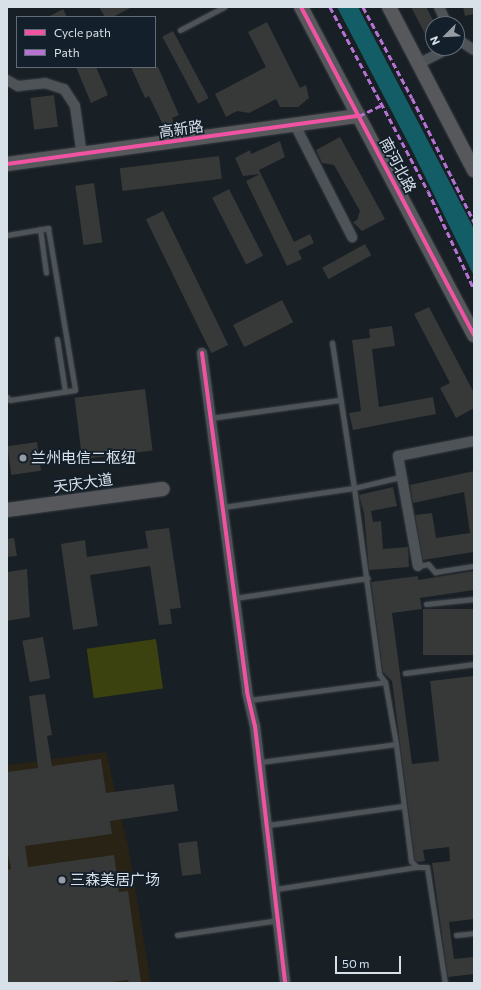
<!DOCTYPE html>
<meta charset="utf-8">
<style>
body{margin:0}
#map{position:relative;width:481px;height:990px;overflow:hidden;background:#181f25;font-family:Commissioner,"Noto Sans SC",sans-serif}
div>[style]{position:absolute}
[style*='--x']{left:calc(var(--x)*1px);top:calc(var(--y)*1px);width:calc(var(--w)*1px);rotate:calc(var(--a)*1deg)}
.industrial>*{inset:0;background:#282315}
.green>*{inset:0;background:#3b410f;transform-origin:0 0}
.water>*{inset:0;background:#135e66}
.building>*{inset:0;background:#373838;transform-origin:0 0}
.roads{filter:drop-shadow(0 0 1px #373c42) drop-shadow(0 0 1px #373c42)}
.lane>*{height:5px;margin:-2.5px;padding:0 2.5px;transform-origin:2.5px;border-radius:2.5px;background:#4e5358}
.street>*{height:10px;margin:-5px;padding:0 5px;transform-origin:5px;border-radius:5px;background:#4e5358}
.secondary>*{height:14px;margin:-7px;padding:0 7px;transform-origin:7px;border-radius:7px;background:#57585b}
.quiet>*{height:3px;margin-top:-1.5px;transform-origin:0;background:repeating-linear-gradient(90deg,#b673d3 0 6px,transparent 0 9px)}
.cycleway>*{height:4px;margin:-2px;padding:0 2px;transform-origin:2px;border-radius:2px;background:#f153a3}
.dots>*{width:11px;height:11px;translate:-50% -50%;box-sizing:border-box;border:2px solid #131f2a;border-radius:50%}
span{translate:-50% -50%;white-space:nowrap;text-align:center;line-height:1.15;-webkit-text-stroke:3.5px #131f2a;paint-order:stroke}
.street-label{font-size:15px;color:#d8e0e8}
.poi-label{font-size:15px;color:#d8e0e8}
.left{translate:0 -50%;text-align:left}
.frame{position:absolute;inset:0;border:8px solid #d8e0e8;pointer-events:none}
.legend{position:absolute;left:16px;top:16px;width:140px;height:52px;box-sizing:border-box;background:#131f2a;border:1px solid #626c76;margin:0;padding:5px 7px;list-style:none;font-size:12px;color:#d8e0e8}
.legend li{display:flex;align-items:center;gap:8px;height:20px}
.legend b{width:20px;border:1px solid #626c76}
.north{position:absolute;left:425px;top:16px;width:40px;height:40px;box-sizing:border-box;background:#131f2a;border:1px solid #626c76;border-radius:50%;rotate:246deg;font-size:11px;font-weight:700;line-height:16px;text-align:center;color:#d8e0e8}
.north::after{content:'';display:block;margin:auto;width:14px;height:18px;background:#959ca4;clip-path:polygon(50% 0,100% 100%,50% 72%,0 100%)}
.scale{position:absolute;left:335px;top:956px;width:66px;height:18px;box-sizing:border-box;border:2px solid #d8e0e8;border-top:0;padding-left:5px;font-size:12px;line-height:14px;white-space:nowrap;color:#d8e0e8;-webkit-text-stroke:3px #131f2a;paint-order:stroke}
</style>
<div id="map">
<div class="industrial">
<i style="clip-path:polygon(106px 752px,128px 846px,151px 983px,7px 983px,7px 765px)"></i>
</div>
<div class="green">
<i style="left:156px;top:639px;width:50px;height:70px;rotate:82deg"></i>
</div>
<div class="water">
<i style="clip-path:polygon(337px 7px,358px 7px,474px 229px,474px 276px,411px 148px)"></i>
</div>
<div class="building">
<i style="clip-path:polygon(99px 7px,132px 7px,113px 17px,105px 17px)"></i>
<i style="clip-path:polygon(411px 7px,426px 7px,433px 20px,433px 49px)"></i>
<i style="clip-path:polygon(463px 7px,474px 7px,474px 14px,465px 16px)"></i>
<i style="clip-path:polygon(63px 9px,67px 17px,48px 17px)"></i>
<i style="clip-path:polygon(267px 22px,300px 88px,306px 85px,309px 98px,298px 107px,280px 107px,276px 99px,249px 113px,237px 111px,226px 117px,215px 94px,266px 67px,248px 32px)"></i>
<i style="left:173px;top:31px;width:76px;height:12px;rotate:62deg"></i>
<i style="clip-path:polygon(76px 67px,96px 67px,108px 95px,91px 103px)"></i>
<i style="clip-path:polygon(131px 67px,158px 67px,179px 115px,172px 118px,174px 123px,164px 127px,149px 96px,145px 98px)"></i>
<i style="left:54px;top:95px;width:32px;height:24px;rotate:83deg"></i>
<i style="clip-path:polygon(340px 137px,385px 219px,362px 231px,353px 222px,357px 220px,360px 211px,334px 165px,322px 163px,316px 150px)"></i>
<i style="clip-path:polygon(280px 141px,285px 157px,259px 170px,294px 242px,310px 234px,314px 243px,298px 251px,302px 259px,287px 266px,246px 181px,260px 174px,243px 176px,235px 158px,250px 150px,251px 154px)"></i>
<i style="left:219px;top:156px;width:23px;height:100px;rotate:83deg"></i>
<i style="left:94px;top:183px;width:60px;height:19px;rotate:82deg"></i>
<i style="left:229px;top:189px;width:75px;height:19px;rotate:63deg"></i>
<i style="left:163px;top:211px;width:149px;height:19px;rotate:64deg"></i>
<i style="left:365px;top:244px;width:13px;height:49px;rotate:61deg"></i>
<i style="left:282px;top:300px;width:25px;height:55px;rotate:63deg"></i>
<i style="clip-path:polygon(429px 307px,474px 393px,474px 408px,456px 418px,440px 388px,450px 383px,414px 314px)"></i>
<i style="clip-path:polygon(392px 326px,395px 346px,372px 349px,379px 407px,433px 397px,436px 414px,353px 430px,349px 413px,361px 411px,352px 340px,370px 338px,369px 329px)"></i>
<i style="left:145px;top:389px;width:62px;height:71px;rotate:83deg"></i>
<i style="left:37px;top:442px;width:29px;height:30px;rotate:82deg"></i>
<i style="clip-path:polygon(474px 471px,474px 552px,423px 560px,415px 515px,432px 513px,436px 538px,470px 533px,464px 492px,413px 503px,410px 485px)"></i>
<i style="clip-path:polygon(393px 487px,397px 506px,371px 511px,373px 522px,381px 521px,383px 549px,408px 547px,409px 567px,369px 570px,364px 513px,359px 495px)"></i>
<i style="clip-path:polygon(169px 528px,181px 608px,170px 609px,172px 624px,159px 625px,150px 566px,90px 575px,98px 626px,73px 630px,61px 544px,85px 540px,87px 557px,148px 548px,145px 531px)"></i>
<i style="clip-path:polygon(14px 538px,17px 556px,7px 557px,7px 539px)"></i>
<i style="clip-path:polygon(27px 569px,30px 617px,7px 621px,7px 572px)"></i>
<i style="clip-path:polygon(474px 571px,474px 590px,420px 598px,422px 609px,392px 613px,412px 764px,439px 761px,430px 681px,474px 676px,474px 919px,449px 922px,454px 959px,474px 957px,474px 974px,448px 977px,432px 863px,450px 861px,449px 847px,423px 850px,425px 861px,418px 862px,415px 860px,392px 681px,383px 672px,371px 582px,418px 576px,418px 580px)"></i>
<i style="left:474px;top:609px;width:46px;height:51px;rotate:90deg"></i>
<i style="left:43px;top:637px;width:42px;height:21px;rotate:80deg"></i>
<i style="clip-path:polygon(45px 694px,52px 735px,47px 736px,52px 766px,101px 759px,106px 793px,174px 784px,178px 811px,110px 821px,112px 834px,25px 846px,28px 867px,114px 855px,119px 892px,128px 891px,141px 983px,129px 983px,128px 980px,103px 983px,7px 983px,7px 870px,11px 869px,7px 850px,7px 772px,38px 768px,29px 696px)"></i>
<i style="left:197px;top:841px;width:33px;height:19px;rotate:83deg"></i>
</div>
<div class="roads">
<div class="lane">
<i style="--x:180;--y:30;--w:50;--a:-27.6"></i>
<i style="--x:40;--y:229;--w:44;--a:82.2"></i>
<i style="--x:7;--y:235;--w:42;--a:-9.7"></i>
<i style="--x:48;--y:228;--w:164;--a:80.5"></i>
<i style="--x:75;--y:390;--w:66;--a:171.3"></i>
<i style="--x:10;--y:400;--w:4;--a:-135"></i>
<i style="--x:57;--y:339;--w:53;--a:81.3"></i>
<i style="--x:211;--y:418;--w:129;--a:-8"></i>
<i style="--x:400;--y:477;--w:47;--a:166.6"></i>
<i style="--x:354;--y:488;--w:188;--a:82.3"></i>
<i style="--x:379;--y:674;--w:10;--a:53"></i>
<i style="--x:385;--y:682;--w:63;--a:79.9"></i>
<i style="--x:396;--y:744;--w:118;--a:82.7"></i>
<i style="--x:411;--y:861;--w:8;--a:45"></i>
<i style="--x:417;--y:867;--w:10;--a:0"></i>
<i style="--x:427;--y:867;--w:117;--a:81.2"></i>
<i style="--x:223;--y:507;--w:132;--a:-8.3"></i>
<i style="--x:354;--y:488;--w:147;--a:-98.6"></i>
<i style="--x:418;--y:566;--w:10;--a:-11"></i>
<i style="--x:428;--y:564;--w:11;--a:49"></i>
<i style="--x:435;--y:572;--w:39;--a:-9"></i>
<i style="--x:235;--y:598;--w:134;--a:-8.6"></i>
<i style="--x:426;--y:604;--w:48;--a:-5.9"></i>
<i style="--x:405;--y:673;--w:70;--a:-7.4"></i>
<i style="--x:249;--y:700;--w:137;--a:-7.5"></i>
<i style="--x:260;--y:762;--w:137;--a:-7.5"></i>
<i style="--x:268;--y:825;--w:136;--a:-8"></i>
<i style="--x:276;--y:889;--w:143;--a:-8.9"></i>
<i style="--x:177;--y:935;--w:103;--a:-8.4"></i>
<i style="--x:456;--y:935;--w:18;--a:-6"></i>
</div>
<div class="street">
<i style="--x:439;--y:7;--w:19;--a:65"></i>
<i style="--x:457;--y:39;--w:20;--a:33"></i>
<i style="--x:418;--y:64;--w:35;--a:-27"></i>
<i style="--x:7;--y:80;--w:13;--a:29"></i>
<i style="--x:18;--y:86;--w:27;--a:-6"></i>
<i style="--x:45;--y:83;--w:20;--a:18"></i>
<i style="--x:64;--y:89;--w:20;--a:57"></i>
<i style="--x:75;--y:106;--w:50;--a:82"></i>
<i style="--x:295;--y:125;--w:126;--a:63"></i>
<i style="--x:202;--y:353;--w:342;--a:82.4"></i>
<i style="--x:247;--y:692;--w:35;--a:77"></i>
<i style="--x:255;--y:726;--w:259;--a:83.3"></i>
<i style="--x:418;--y:566;--w:112;--a:-100.3"></i>
<i style="--x:398;--y:456;--w:77;--a:-11.2"></i>
</div>
<div class="secondary">
<i style="--x:301;--y:7;--w:371;--a:62.2"></i>
<i style="--x:389;--y:7;--w:184;--a:62.5"></i>
<i style="--x:7;--y:164;--w:355;--a:-7.8"></i>
<i style="--x:7;--y:510;--w:157;--a:-7.7"></i>
</div>
</div>
<div class="quiet">
<i style="--x:330;--y:7;--w:208;--a:62"></i>
<i style="--x:428;--y:191;--w:108;--a:64.9"></i>
<i style="--x:363;--y:7;--w:103;--a:61.7"></i>
<i style="--x:412;--y:98;--w:139;--a:63.4"></i>
<i style="--x:359;--y:116;--w:25;--a:-26"></i>
</div>
<div class="cycleway">
<i style="--x:301;--y:7;--w:371;--a:62.2"></i>
<i style="--x:7;--y:164;--w:355;--a:-7.8"></i>
<i style="--x:202;--y:353;--w:342;--a:82.4"></i>
<i style="--x:247;--y:692;--w:35;--a:77"></i>
<i style="--x:255;--y:726;--w:259;--a:83.3"></i>
</div>
<div class="dots">
<i style="left:23px;top:458px;background:#959ca4"></i>
<i style="left:62px;top:880px;background:#959ca4"></i>
</div>
<div class="street-label">
<span style="left:181px;top:129px;rotate:-8deg">高新路</span>
<span style="left:398px;top:165px;rotate:62deg">南河北路</span>
<span style="left:83px;top:483px;rotate:-8deg">天庆大道</span>
</div>
<div class="poi-label">
<span class="left" style="left:31px;top:458px">兰州电信二枢纽</span>
<span class="left" style="left:70px;top:880px">三森美居广场</span>
</div>
<div class="frame"></div>
<ul class="legend">
<li><b style="height:5px;background:#f153a3"></b>Cycle path</li>
<li><b style="height:5px;background:#b673d3"></b>Path</li>
</ul>
<div class="north">N</div>
<div class="scale">50 m</div>
</div>
